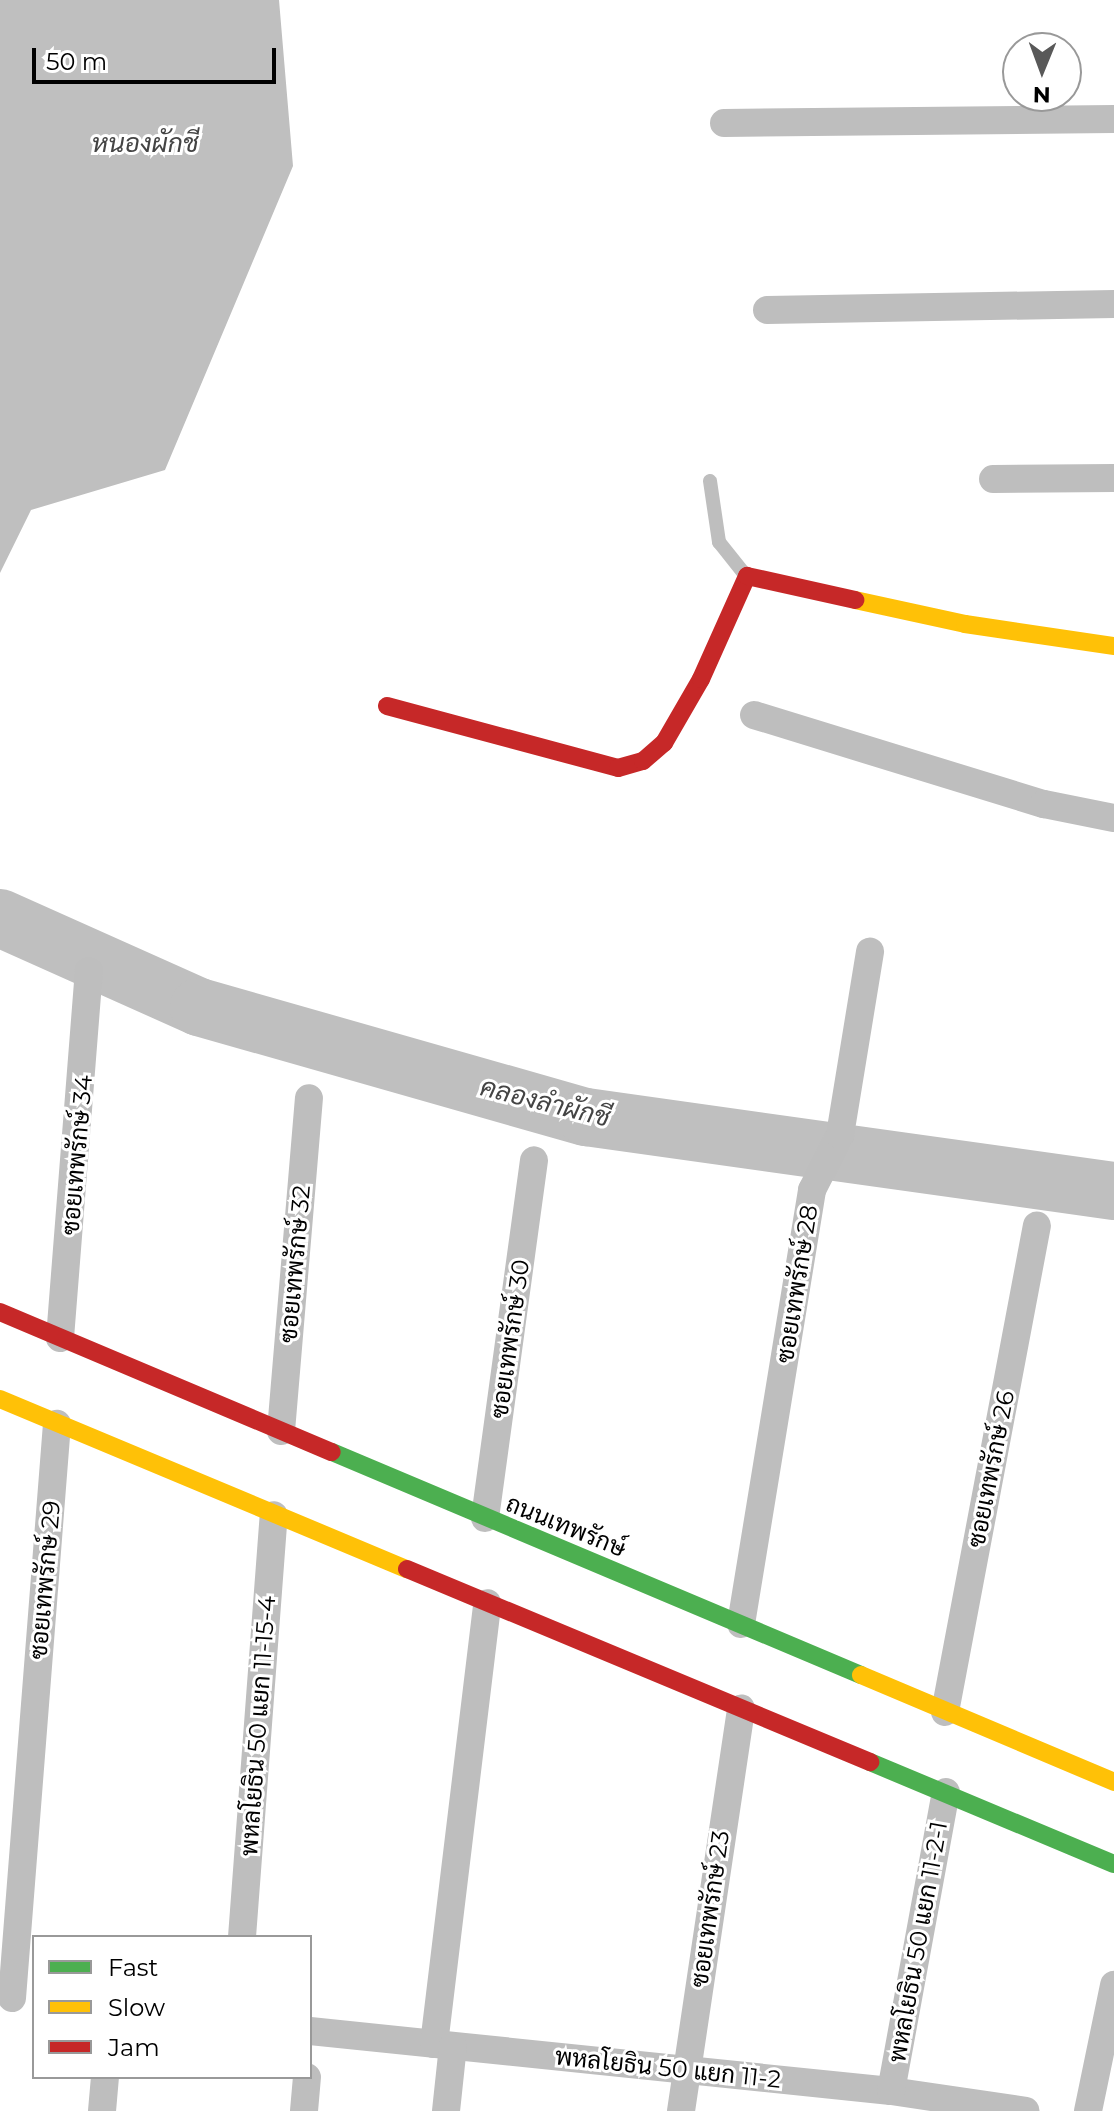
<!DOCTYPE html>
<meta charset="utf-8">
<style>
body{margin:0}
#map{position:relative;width:1114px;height:2111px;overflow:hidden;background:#fff;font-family:Montserrat,Sarabun,sans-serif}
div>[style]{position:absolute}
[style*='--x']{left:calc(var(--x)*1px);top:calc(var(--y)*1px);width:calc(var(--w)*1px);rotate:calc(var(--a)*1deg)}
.water>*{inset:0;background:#bfbfbf}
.river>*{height:58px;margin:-29px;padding:0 29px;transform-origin:29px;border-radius:29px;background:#bfbfbf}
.lane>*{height:14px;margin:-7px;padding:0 7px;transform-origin:7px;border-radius:7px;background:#bebebe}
.street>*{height:28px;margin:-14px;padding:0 14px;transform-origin:14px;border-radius:14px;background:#bebebe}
.fast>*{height:18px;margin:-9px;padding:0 9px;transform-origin:9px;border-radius:9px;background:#4caf50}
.slow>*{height:18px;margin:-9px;padding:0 9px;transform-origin:9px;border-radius:9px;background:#ffc107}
.jam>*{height:18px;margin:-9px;padding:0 9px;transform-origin:9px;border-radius:9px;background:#c62828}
span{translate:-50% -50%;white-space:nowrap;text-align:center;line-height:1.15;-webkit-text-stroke:6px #fff;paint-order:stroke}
.street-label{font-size:24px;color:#000}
.water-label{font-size:26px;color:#444;font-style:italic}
.legend{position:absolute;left:32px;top:1935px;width:280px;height:144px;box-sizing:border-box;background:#fff;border:2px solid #999;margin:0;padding:10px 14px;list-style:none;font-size:24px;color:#000}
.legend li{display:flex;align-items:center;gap:16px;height:40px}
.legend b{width:40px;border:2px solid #999}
.north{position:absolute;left:1002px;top:32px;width:80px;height:80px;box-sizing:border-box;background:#fff;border:2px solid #999;border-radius:50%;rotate:181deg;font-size:22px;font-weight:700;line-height:32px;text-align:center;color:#000}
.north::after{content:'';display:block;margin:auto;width:28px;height:36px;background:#595959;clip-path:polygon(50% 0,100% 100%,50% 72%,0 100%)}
.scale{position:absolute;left:32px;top:48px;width:244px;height:36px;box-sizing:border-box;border:4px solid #000;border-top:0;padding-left:10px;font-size:24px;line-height:28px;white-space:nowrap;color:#000;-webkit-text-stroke:6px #fff;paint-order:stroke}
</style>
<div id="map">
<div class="water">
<i style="clip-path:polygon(0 0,279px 0,293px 166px,165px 470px,31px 510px,0 573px)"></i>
</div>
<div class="river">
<i style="--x:0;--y:918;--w:218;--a:24.1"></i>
<i style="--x:199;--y:1007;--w:402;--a:15.9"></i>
<i style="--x:586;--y:1117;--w:533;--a:7.98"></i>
</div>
<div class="lane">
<i style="--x:710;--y:481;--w:62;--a:81.6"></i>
<i style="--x:719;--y:542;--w:43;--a:51.5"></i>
</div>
<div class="street">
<i style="--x:724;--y:123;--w:390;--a:-0.6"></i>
<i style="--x:767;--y:310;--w:347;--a:-1"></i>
<i style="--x:993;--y:479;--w:121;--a:-0.5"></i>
<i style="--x:754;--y:715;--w:303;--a:17.1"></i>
<i style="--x:1044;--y:804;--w:71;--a:11.3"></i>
<i style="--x:60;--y:1338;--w:368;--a:-85.5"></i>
<i style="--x:281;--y:1431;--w:334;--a:-85.2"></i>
<i style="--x:485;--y:1518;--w:361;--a:-82.2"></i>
<i style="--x:741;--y:1624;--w:440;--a:-80.7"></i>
<i style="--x:812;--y:1190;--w:62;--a:-63"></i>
<i style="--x:840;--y:1135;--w:186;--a:-80.7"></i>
<i style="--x:945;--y:1712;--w:495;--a:-79.3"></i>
<i style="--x:242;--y:1937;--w:423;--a:-85.7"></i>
<i style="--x:12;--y:1998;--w:576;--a:-85.52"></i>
<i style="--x:310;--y:2031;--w:584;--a:5.9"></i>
<i style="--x:891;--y:2091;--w:136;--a:8.4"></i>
<i style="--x:434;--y:2044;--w:444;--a:-83.1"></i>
<i style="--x:891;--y:2091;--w:304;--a:-79.6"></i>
<i style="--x:102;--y:2111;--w:34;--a:-85"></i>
<i style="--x:304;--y:2111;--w:34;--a:-85"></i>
<i style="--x:446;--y:2111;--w:65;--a:-83.9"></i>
<i style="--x:681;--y:2111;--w:407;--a:-81.5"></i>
<i style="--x:1088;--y:2111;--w:129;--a:-78.3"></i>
</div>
<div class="fast">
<i style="--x:332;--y:1452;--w:574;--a:22.86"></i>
<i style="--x:870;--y:1762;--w:264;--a:22.7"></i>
</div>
<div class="slow">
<i style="--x:855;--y:600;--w:113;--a:12.3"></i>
<i style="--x:965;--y:624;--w:151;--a:8.4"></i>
<i style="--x:0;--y:1399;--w:441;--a:22.7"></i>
<i style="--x:861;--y:1675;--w:275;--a:22.9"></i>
</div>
<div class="jam">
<i style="--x:387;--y:706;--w:239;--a:15"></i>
<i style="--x:618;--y:768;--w:26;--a:-16"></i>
<i style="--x:643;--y:761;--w:28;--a:-41"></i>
<i style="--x:664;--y:743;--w:74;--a:-60"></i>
<i style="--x:701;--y:679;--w:113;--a:-65.9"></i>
<i style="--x:747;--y:576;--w:111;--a:12.5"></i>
<i style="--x:0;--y:1312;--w:360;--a:22.9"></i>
<i style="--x:407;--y:1569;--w:502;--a:22.63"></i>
</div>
<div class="street-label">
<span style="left:77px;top:1155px;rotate:-85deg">ซอยเทพรักษ์ 34</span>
<span style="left:295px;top:1264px;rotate:-85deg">ซอยเทพรักษ์ 32</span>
<span style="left:797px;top:1284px;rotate:-81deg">ซอยเทพรักษ์ 28</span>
<span style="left:510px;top:1339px;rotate:-82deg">ซอยเทพรักษ์ 30</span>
<span style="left:991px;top:1469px;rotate:-79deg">ซอยเทพรักษ์ 26</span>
<span style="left:566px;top:1526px;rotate:22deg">ถนนเทพรักษ์</span>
<span style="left:45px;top:1580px;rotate:-85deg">ซอยเทพรักษ์ 29</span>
<span style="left:258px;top:1726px;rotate:-86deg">พหลโยธิน 50 แยก 11-15-4</span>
<span style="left:710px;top:1909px;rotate:-82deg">ซอยเทพรักษ์ 23</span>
<span style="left:918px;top:1942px;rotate:-80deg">พหลโยธิน 50 แยก 11-2-1</span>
<span style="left:668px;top:2068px;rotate:6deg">พหลโยธิน 50 แยก 11-2</span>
</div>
<div class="water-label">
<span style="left:145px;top:144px">หนองผักชี</span>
<span style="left:545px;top:1103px;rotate:14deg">คลองลำผักชี</span>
</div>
<ul class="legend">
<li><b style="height:10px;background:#4caf50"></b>Fast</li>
<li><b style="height:10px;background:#ffc107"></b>Slow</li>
<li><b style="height:10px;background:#c62828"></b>Jam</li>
</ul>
<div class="north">N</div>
<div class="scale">50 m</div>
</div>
